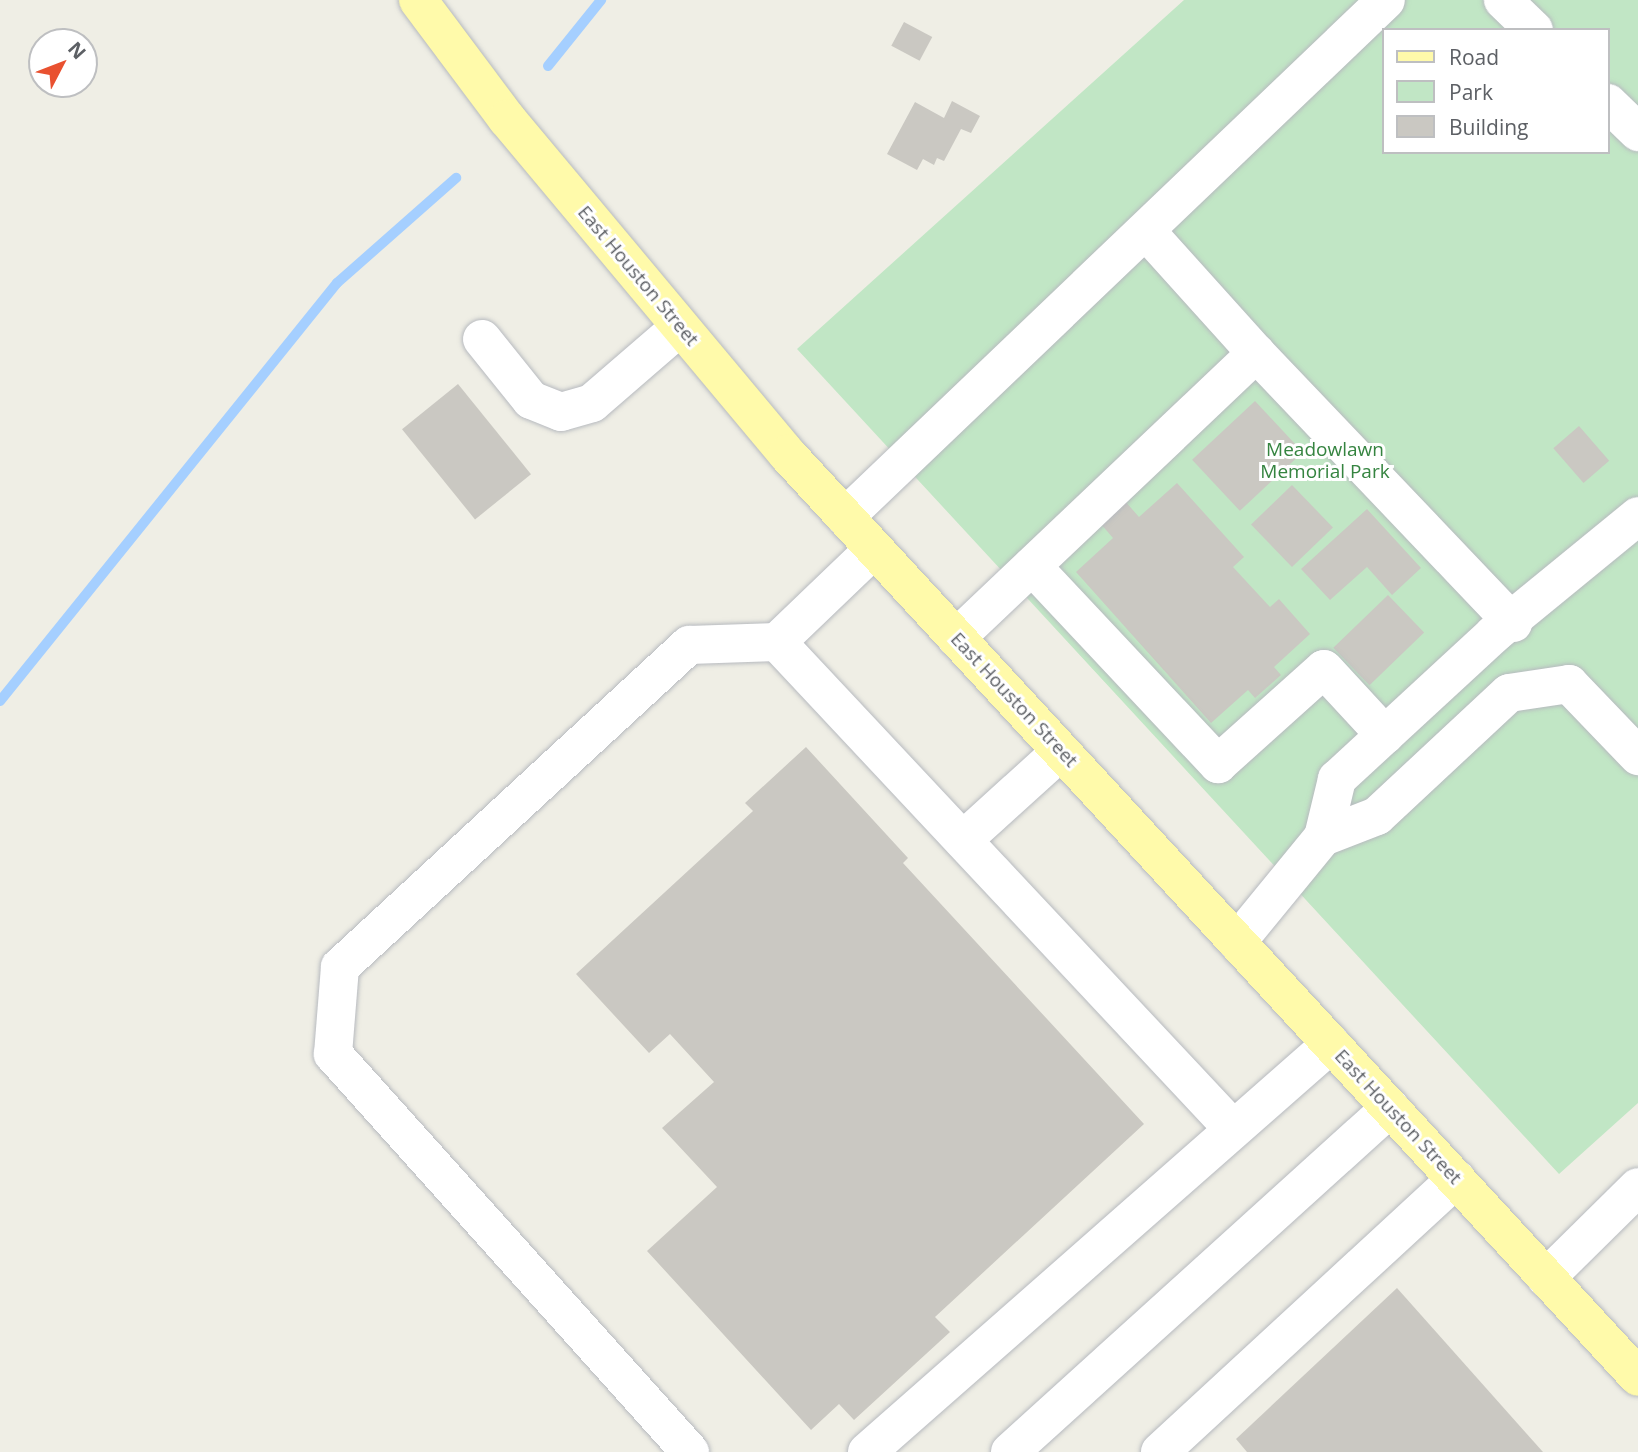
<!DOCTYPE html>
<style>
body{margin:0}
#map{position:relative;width:1638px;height:1452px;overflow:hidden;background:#efeee5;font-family:"Open Sans",sans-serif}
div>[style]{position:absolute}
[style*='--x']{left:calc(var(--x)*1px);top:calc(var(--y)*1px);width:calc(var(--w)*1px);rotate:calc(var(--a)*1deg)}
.green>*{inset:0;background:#c1e6c5}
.stream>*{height:10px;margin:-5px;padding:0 5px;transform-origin:5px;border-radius:5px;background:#a5cfff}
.building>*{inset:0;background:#cac8c2;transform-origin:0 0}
.roads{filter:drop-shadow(0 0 2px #b7babf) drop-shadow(0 0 2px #b7babf)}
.minor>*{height:38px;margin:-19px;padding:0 19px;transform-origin:19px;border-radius:19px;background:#fff}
.major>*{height:38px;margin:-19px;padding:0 19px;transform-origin:19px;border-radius:19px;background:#fffaaa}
span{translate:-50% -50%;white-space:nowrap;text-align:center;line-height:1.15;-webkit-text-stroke:6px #fff;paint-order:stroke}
.street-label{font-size:19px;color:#5d6065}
.park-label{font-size:19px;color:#358440}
.legend{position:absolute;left:1382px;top:28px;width:228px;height:126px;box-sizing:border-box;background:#fff;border:2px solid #bebfc1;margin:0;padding:9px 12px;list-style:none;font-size:21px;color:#5d6065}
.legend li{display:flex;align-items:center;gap:14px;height:35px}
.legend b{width:35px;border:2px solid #bebfc1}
.north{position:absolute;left:28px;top:28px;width:70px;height:70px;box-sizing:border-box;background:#fff;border:2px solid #bebfc1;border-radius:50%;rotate:48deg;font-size:19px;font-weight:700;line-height:28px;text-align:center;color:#5d6065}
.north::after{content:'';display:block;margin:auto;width:24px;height:32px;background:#e95130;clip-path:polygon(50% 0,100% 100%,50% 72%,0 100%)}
</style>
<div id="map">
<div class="green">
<i style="clip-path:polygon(evenodd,1184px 0,1638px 0,1638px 1103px,1559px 1174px,797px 349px,1184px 0,1384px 30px,1608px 30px,1608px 152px,1384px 152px,1384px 30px)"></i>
</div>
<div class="stream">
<i style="--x:548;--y:66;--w:85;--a:-51.2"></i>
<i style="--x:0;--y:701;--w:537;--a:-51.12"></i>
<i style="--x:337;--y:283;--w:159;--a:-41.4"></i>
</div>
<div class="building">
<i style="left:904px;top:22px;width:32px;height:27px;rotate:28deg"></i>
<i style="clip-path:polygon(952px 101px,980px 116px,971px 133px,961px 129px,944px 161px,937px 158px,934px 165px,923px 159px,917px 170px,887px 154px,915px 102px,944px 118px)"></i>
<i style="left:458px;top:384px;width:116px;height:72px;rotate:51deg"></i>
<i style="left:1255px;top:401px;width:70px;height:86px;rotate:47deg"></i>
<i style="left:1579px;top:426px;width:46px;height:34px;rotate:49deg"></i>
<i style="clip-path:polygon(1177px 483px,1244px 557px,1233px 567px,1270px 607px,1279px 599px,1310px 634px,1274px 667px,1281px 675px,1255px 698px,1248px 690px,1211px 723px,1076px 572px,1113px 538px,1100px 523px,1125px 501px,1139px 517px)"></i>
<i style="left:1292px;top:485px;width:59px;height:57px;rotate:46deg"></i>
<i style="clip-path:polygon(1367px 509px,1421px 568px,1392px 595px,1367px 567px,1330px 600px,1301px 569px)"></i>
<i style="left:1388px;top:595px;width:52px;height:76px;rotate:46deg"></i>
<i style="clip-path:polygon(806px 747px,908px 858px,903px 863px,1144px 1124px,935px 1317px,950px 1332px,854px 1420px,839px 1404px,811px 1430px,647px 1251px,717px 1187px,662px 1128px,714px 1082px,670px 1034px,649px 1053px,576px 974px,753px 811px,745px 803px)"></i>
<i style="clip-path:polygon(1397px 1288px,1543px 1452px,1247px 1452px,1236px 1439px)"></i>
</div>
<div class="roads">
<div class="minor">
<i style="--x:1503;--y:0;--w:43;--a:44.1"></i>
<i style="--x:1608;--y:103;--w:42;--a:44"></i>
<i style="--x:1147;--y:232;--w:163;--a:48"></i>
<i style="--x:482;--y:339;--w:78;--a:51.2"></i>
<i style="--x:531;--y:400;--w:32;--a:22"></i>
<i style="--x:561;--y:412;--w:32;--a:-16"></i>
<i style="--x:592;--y:403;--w:116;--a:-40.8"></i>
<i style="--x:845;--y:517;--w:748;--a:-43.7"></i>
<i style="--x:1032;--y:566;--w:272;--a:46.8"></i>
<i style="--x:1218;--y:764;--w:142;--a:-41.9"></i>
<i style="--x:1324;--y:669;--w:90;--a:47.3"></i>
<i style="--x:956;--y:638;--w:414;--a:-43.5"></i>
<i style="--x:1256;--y:353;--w:373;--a:46.4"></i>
<i style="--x:777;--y:642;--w:667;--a:46.88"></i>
<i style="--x:1323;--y:837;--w:58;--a:-21.3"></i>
<i style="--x:1377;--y:816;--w:180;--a:-43"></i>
<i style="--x:1509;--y:693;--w:61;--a:-8.5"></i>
<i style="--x:1569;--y:684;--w:100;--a:46.2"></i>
<i style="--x:963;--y:840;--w:132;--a:-42.2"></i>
<i style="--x:1237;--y:942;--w:136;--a:-50.7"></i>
<i style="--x:1323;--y:837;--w:60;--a:-76.4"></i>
<i style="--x:1337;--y:779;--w:214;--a:-42.7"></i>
<i style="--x:1494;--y:634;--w:186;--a:-39.3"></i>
<i style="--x:1546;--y:1278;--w:129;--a:-44.7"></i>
<i style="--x:690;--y:1452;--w:535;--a:-131.89"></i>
<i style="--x:333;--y:1054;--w:87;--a:-85.4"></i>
<i style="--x:340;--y:967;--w:475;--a:-42.7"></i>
<i style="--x:689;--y:645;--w:88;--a:-2"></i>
<i style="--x:777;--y:642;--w:134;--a:-43.8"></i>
<i style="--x:867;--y:1452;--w:618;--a:-41.33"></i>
<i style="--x:1010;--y:1452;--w:513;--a:-42.15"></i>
<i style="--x:1160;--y:1452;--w:403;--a:-42.7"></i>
</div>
<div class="major">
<i style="--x:418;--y:0;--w:149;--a:53.2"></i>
<i style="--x:507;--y:119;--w:437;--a:50.1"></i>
<i style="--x:787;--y:454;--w:1255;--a:47.32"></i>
</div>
</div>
<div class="street-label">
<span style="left:638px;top:276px;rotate:50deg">East Houston Street</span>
<span style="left:1014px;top:700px;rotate:47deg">East Houston Street</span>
<span style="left:1398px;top:1117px;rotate:47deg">East Houston Street</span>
</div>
<div class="park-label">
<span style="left:1325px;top:461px">Meadowlawn<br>Memorial Park</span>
</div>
<ul class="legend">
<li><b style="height:9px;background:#fffaaa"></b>Road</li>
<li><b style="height:19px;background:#c1e6c5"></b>Park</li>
<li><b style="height:19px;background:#cac8c2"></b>Building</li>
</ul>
<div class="north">N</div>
</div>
